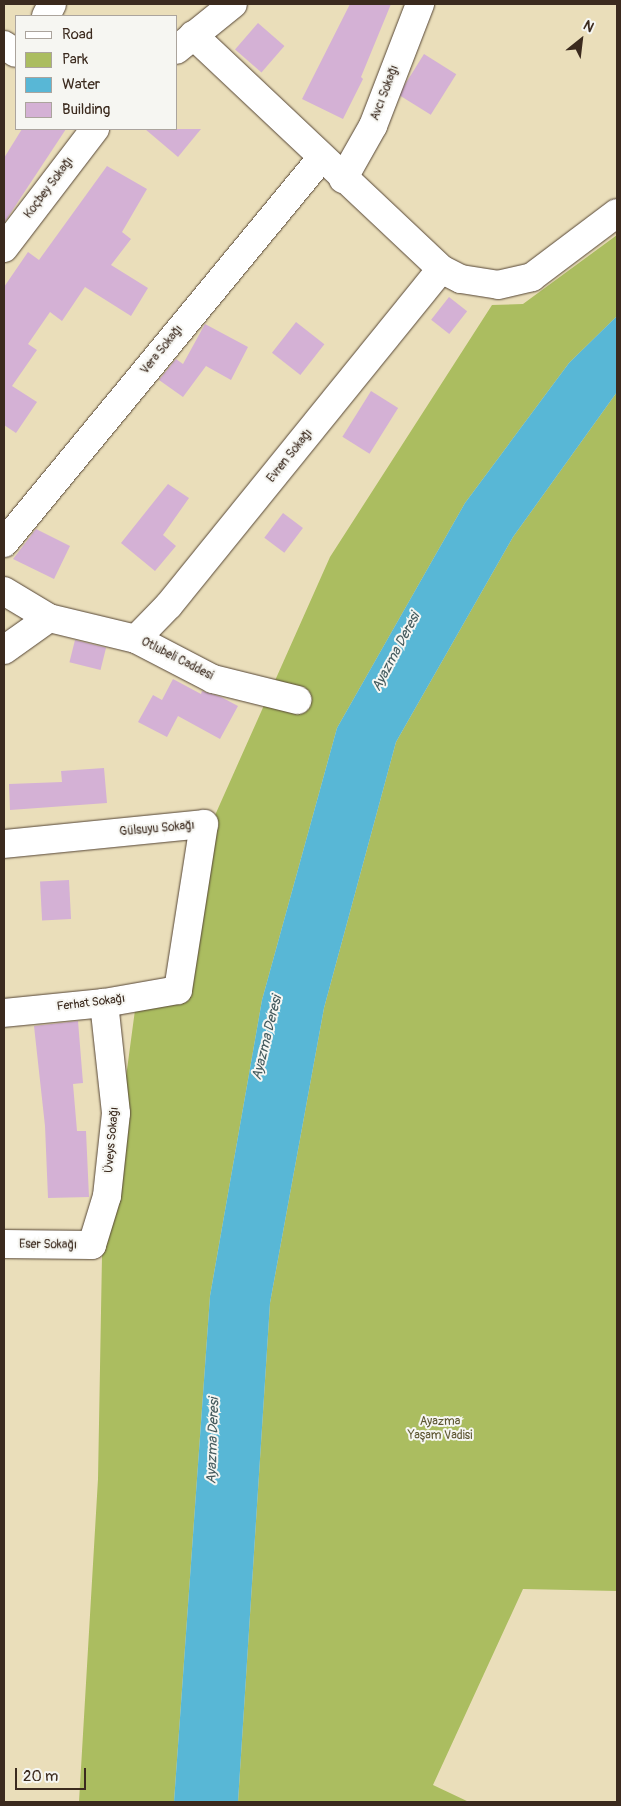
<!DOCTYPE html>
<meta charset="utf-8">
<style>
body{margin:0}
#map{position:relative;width:621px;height:1806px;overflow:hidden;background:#eadeba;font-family:Pangolin,sans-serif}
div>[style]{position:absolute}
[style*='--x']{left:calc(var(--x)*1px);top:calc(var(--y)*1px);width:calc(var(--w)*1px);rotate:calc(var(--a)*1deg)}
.green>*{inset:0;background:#abbd60}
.water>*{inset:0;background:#58b7d6}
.building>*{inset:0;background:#d4b1d5;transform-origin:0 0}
.roads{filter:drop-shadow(0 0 1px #554535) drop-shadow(0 0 1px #554535)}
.minor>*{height:28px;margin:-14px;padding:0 14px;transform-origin:14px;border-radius:14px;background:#fff}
span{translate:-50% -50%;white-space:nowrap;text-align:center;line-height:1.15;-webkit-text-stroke:4px #f6f6f2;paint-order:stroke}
.street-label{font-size:12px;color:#3b2a1e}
.park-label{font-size:12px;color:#5d5632}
.water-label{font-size:14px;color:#455b5e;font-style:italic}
.frame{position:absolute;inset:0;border:5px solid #3b2a1e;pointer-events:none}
.legend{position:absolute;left:15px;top:15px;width:162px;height:115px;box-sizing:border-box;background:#f6f6f2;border:1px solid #aba49d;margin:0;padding:6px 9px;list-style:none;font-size:15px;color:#3b2a1e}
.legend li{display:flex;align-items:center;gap:10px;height:25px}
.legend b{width:25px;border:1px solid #aba49d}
.north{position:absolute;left:556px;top:15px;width:50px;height:50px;-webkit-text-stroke:4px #f6f6f2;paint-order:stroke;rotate:29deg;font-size:14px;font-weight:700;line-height:20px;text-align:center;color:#3b2a1e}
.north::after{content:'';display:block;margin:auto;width:18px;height:22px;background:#3b2a1e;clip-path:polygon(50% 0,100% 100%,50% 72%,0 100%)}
.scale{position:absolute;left:15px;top:1768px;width:71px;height:22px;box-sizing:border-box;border:2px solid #3b2a1e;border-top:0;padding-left:6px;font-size:15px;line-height:18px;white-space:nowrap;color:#3b2a1e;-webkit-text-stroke:4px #f6f6f2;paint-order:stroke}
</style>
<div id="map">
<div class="green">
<i style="clip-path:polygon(617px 235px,617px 316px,569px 363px,465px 503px,337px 728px,262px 1000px,210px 1296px,174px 1802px,79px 1802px,98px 1479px,102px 1256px,135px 1010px,183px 1000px,212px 822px,330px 557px,492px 305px,523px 304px)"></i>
<i style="clip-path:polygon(617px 392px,617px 1591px,523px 1589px,433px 1785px,469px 1802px,238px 1802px,270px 1303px,324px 1008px,396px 742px,513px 537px)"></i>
</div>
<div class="water">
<i style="clip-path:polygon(617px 316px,617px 392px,513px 537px,396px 742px,324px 1008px,270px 1303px,238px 1802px,174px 1802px,210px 1296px,262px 1000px,337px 728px,465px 503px,569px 363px)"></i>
</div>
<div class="building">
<i style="clip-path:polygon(350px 4px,391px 4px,361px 77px,363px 79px,343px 119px,302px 99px)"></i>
<i style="left:258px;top:23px;width:35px;height:35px;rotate:41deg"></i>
<i style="left:424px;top:54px;width:38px;height:48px;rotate:32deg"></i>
<i style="clip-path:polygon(22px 129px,66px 129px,4px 223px,4px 158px)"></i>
<i style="clip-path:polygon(145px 129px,201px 129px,178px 157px)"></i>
<i style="clip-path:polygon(107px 166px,147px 189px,122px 232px,131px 239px,111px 265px,148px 288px,131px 316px,85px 287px,62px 321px,50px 312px,28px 344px,37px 350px,12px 386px,37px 402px,16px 433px,4px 425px,4px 287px,28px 252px,39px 260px)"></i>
<i style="left:449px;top:297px;width:23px;height:29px;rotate:38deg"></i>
<i style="left:296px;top:322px;width:36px;height:39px;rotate:38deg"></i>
<i style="clip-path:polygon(205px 324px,248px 347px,231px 380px,206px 366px,183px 397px,159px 380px,176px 359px,183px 364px)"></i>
<i style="left:371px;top:391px;width:32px;height:54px;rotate:32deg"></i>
<i style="clip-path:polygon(168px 484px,189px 498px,163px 535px,176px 546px,155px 571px,121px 543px)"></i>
<i style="left:283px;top:513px;width:25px;height:31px;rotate:37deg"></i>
<i style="clip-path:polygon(36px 529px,70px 546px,54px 579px,13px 559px)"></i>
<i style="left:75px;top:640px;width:32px;height:23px;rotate:14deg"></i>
<i style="clip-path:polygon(173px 679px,201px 694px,202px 691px,221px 697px,238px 706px,220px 739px,178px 716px,167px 737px,138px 722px,153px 695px,162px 700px)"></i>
<i style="clip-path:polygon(104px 768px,107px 803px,10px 810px,9px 784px,62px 782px,61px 771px)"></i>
<i style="left:69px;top:880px;width:39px;height:29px;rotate:87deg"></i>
<i style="clip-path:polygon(78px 1021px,83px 1083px,73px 1084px,77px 1131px,86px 1131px,89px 1197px,48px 1198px,45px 1126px,34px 1026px)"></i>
</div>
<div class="roads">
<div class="minor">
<i style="--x:46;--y:16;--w:13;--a:-63"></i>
<i style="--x:193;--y:35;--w:341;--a:43.3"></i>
<i style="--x:441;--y:269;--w:22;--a:27"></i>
<i style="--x:461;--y:279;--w:37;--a:9"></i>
<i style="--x:498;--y:285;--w:35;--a:-13"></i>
<i style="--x:532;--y:277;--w:106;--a:-37"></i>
<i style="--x:4;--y:45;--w:14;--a:34"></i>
<i style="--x:176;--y:50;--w:73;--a:-38.9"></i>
<i style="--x:343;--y:179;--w:61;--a:-60.5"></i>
<i style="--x:373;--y:126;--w:131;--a:-68.9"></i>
<i style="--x:4;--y:248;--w:150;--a:-52.6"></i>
<i style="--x:4;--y:543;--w:499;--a:-50.5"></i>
<i style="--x:4;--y:591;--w:52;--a:31"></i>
<i style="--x:49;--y:618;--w:89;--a:13.6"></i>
<i style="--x:136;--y:639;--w:87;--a:27.5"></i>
<i style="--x:213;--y:679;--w:87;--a:14"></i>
<i style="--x:136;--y:639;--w:47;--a:-45.9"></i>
<i style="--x:169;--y:605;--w:432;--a:-51"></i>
<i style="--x:4;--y:650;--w:55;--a:-35.4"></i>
<i style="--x:4;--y:844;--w:201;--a:-5.7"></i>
<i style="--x:204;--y:824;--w:168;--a:98.9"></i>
<i style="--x:178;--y:990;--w:75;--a:170"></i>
<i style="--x:104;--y:1003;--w:100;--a:174.3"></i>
<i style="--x:4;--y:1244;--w:88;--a:0.7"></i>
<i style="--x:92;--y:1245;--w:51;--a:-73"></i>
<i style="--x:107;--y:1196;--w:83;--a:-83.8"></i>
<i style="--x:116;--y:1113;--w:111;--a:-96.2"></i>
</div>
</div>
<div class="street-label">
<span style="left:385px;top:93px;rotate:-69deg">Avcı Sokağı</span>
<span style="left:49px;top:188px;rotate:-53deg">Koçbey Sokağı</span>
<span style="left:162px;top:350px;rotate:-51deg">Vera Sokağı</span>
<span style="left:290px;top:456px;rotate:-51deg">Evren Sokağı</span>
<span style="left:177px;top:659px;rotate:27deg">Otlubeli Caddesi</span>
<span style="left:157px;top:829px;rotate:-5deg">Gülsuyu Sokağı</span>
<span style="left:91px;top:1003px;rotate:-7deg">Ferhat Sokağı</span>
<span style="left:112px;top:1140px;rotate:-85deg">Üveys Sokağı</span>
<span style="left:48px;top:1245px;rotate:1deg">Eser Sokağı</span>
</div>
<div class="park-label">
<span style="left:440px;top:1429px">Ayazma<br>Yaşam Vadisi</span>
</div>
<div class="water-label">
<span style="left:396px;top:652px;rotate:-62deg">Ayazma Deresi</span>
<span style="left:267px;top:1038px;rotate:-76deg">Ayazma Deresi</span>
<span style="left:213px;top:1441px;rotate:-88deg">Ayazma Deresi</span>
</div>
<div class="frame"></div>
<ul class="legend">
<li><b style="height:6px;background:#fff"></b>Road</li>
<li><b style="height:14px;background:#abbd60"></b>Park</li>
<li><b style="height:14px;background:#58b7d6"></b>Water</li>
<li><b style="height:14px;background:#d4b1d5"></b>Building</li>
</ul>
<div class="north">N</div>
<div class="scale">20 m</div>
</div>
